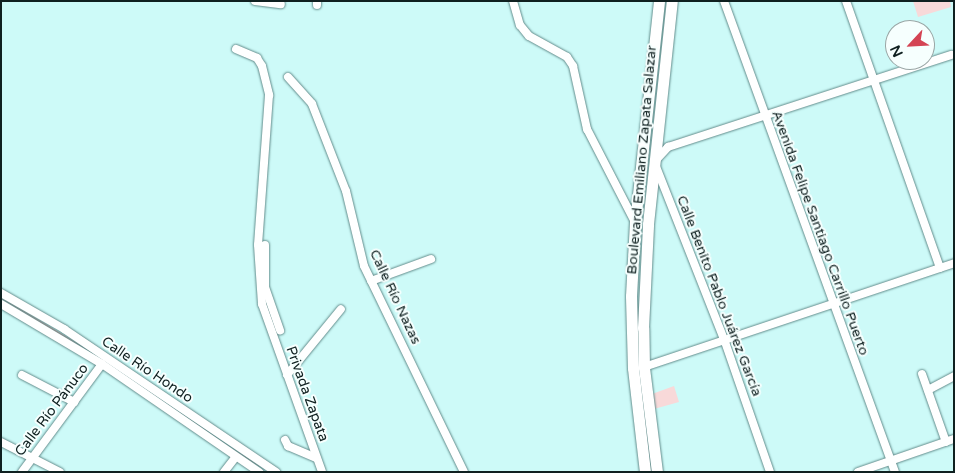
<!DOCTYPE html>
<meta charset="utf-8">
<style>
body{margin:0}
#map{position:relative;width:955px;height:473px;overflow:hidden;background:#cdfaf8;font-family:"Varela Round",sans-serif}
div>[style]{position:absolute}
[style*='--x']{left:calc(var(--x)*1px);top:calc(var(--y)*1px);width:calc(var(--w)*1px);rotate:calc(var(--a)*1deg)}
.green>*{inset:0;background:#f8d9d9}
.stream>*{height:2px;margin:-1px;padding:0 1px;transform-origin:1px;border-radius:1px;background:#dc9495}
.roads{filter:drop-shadow(0 0 1px #628c8b) drop-shadow(0 0 1px #628c8b)}
.street>*{height:8px;margin:-4px;padding:0 4px;transform-origin:4px;border-radius:4px;background:#fff}
.primary>*{height:11px;margin:-5.5px;padding:0 5.5px;transform-origin:5.5px;border-radius:5.5px;background:#fff}
span{translate:-50% -50%;white-space:nowrap;text-align:center;line-height:1.15;-webkit-text-stroke:4px #f6fffe;paint-order:stroke}
.street-label{font-size:14px;color:#0f2020}
.frame{position:absolute;inset:0;border:2px solid #0f2020;pointer-events:none}
.north{position:absolute;left:885px;top:20px;width:50px;height:50px;box-sizing:border-box;background:#f6fffe;border:1px solid #9aa6a5;border-radius:50%;rotate:245deg;font-size:14px;font-weight:700;line-height:20px;text-align:center;color:#0f2020}
.north::after{content:'';display:block;margin:auto;width:18px;height:22px;background:#d44454;clip-path:polygon(50% 0,100% 100%,50% 72%,0 100%)}
</style>
<div id="map">
<div class="green">
<i style="clip-path:polygon(913px 1px,950px 1px,951px 7px,918px 17px)"></i>
<i style="clip-path:polygon(674px 386px,679px 402px,654px 409px,652px 394px)"></i>
</div>
<div class="stream">
<i style="--x:1;--y:298;--w:110;--a:31.2"></i>
<i style="--x:126;--y:376;--w:98;--a:34.2"></i>
<i style="--x:233;--y:450;--w:32;--a:30"></i>
</div>
<div class="roads">
<div class="street">
<i style="--x:255;--y:1;--w:26;--a:7"></i>
<i style="--x:513;--y:1;--w:25;--a:74"></i>
<i style="--x:520;--y:25;--w:14;--a:51"></i>
<i style="--x:529;--y:36;--w:43;--a:28.9"></i>
<i style="--x:567;--y:57;--w:11;--a:56"></i>
<i style="--x:573;--y:66;--w:65;--a:77.5"></i>
<i style="--x:587;--y:129;--w:105;--a:62.7"></i>
<i style="--x:724;--y:1;--w:501;--a:70.05"></i>
<i style="--x:846;--y:1;--w:283;--a:70.6"></i>
<i style="--x:317;--y:5;--w:4;--a:-90"></i>
<i style="--x:236;--y:49;--w:23;--a:23"></i>
<i style="--x:257;--y:58;--w:9;--a:58"></i>
<i style="--x:262;--y:66;--w:30;--a:76"></i>
<i style="--x:269;--y:95;--w:150;--a:94.2"></i>
<i style="--x:258;--y:245;--w:59;--a:86.1"></i>
<i style="--x:262;--y:304;--w:178;--a:70.3"></i>
<i style="--x:288;--y:77;--w:36;--a:48"></i>
<i style="--x:312;--y:104;--w:93;--a:68.7"></i>
<i style="--x:346;--y:191;--w:77;--a:76.5"></i>
<i style="--x:364;--y:266;--w:229;--a:64.1"></i>
<i style="--x:656;--y:160;--w:18;--a:-47"></i>
<i style="--x:668;--y:147;--w:298;--a:-18"></i>
<i style="--x:655;--y:164;--w:188;--a:68.5"></i>
<i style="--x:724;--y:339;--w:141;--a:70.9"></i>
<i style="--x:265;--y:245;--w:42;--a:90"></i>
<i style="--x:265;--y:287;--w:46;--a:70.8"></i>
<i style="--x:371;--y:281;--w:64;--a:-20.1"></i>
<i style="--x:1;--y:293;--w:73;--a:29.7"></i>
<i style="--x:64;--y:329;--w:256;--a:34"></i>
<i style="--x:1;--y:304;--w:117;--a:30.7"></i>
<i style="--x:102;--y:364;--w:191;--a:34.5"></i>
<i style="--x:644;--y:367;--w:327;--a:-18.5"></i>
<i style="--x:922;--y:374;--w:72;--a:70.6"></i>
<i style="--x:22;--y:375;--w:59;--a:27.4"></i>
<i style="--x:287;--y:375;--w:85;--a:-50.7"></i>
<i style="--x:928;--y:390;--w:30;--a:-28"></i>
<i style="--x:285;--y:440;--w:7;--a:63"></i>
<i style="--x:288;--y:446;--w:30;--a:23"></i>
<i style="--x:1;--y:442;--w:66;--a:27"></i>
<i style="--x:22;--y:472;--w:134;--a:-53.5"></i>
<i style="--x:224;--y:472;--w:18;--a:-52"></i>
<i style="--x:858;--y:472;--w:102;--a:-19"></i>
</div>
<div class="primary">
<i style="--x:645;--y:472;--w:105;--a:-96.6"></i>
<i style="--x:633;--y:368;--w:72;--a:-91.6"></i>
<i style="--x:631;--y:296;--w:74;--a:-86.9"></i>
<i style="--x:635;--y:222;--w:222;--a:-83.8"></i>
<i style="--x:657;--y:472;--w:106;--a:-97.1"></i>
<i style="--x:644;--y:367;--w:39;--a:-91"></i>
<i style="--x:643;--y:328;--w:104;--a:-87.2"></i>
<i style="--x:648;--y:224;--w:224;--a:-83.9"></i>
</div>
</div>
<div class="street-label">
<span style="left:642px;top:160px;rotate:-85deg">Boulevard Emiliano Zapata Salazar</span>
<span style="left:820px;top:233px;rotate:70deg">Avenida Felipe Santiago Carrillo Puerto</span>
<span style="left:719px;top:296px;rotate:69deg">Calle Benito Pablo Juárez García</span>
<span style="left:395px;top:297px;rotate:65deg">Calle Río Nazas</span>
<span style="left:147px;top:370px;rotate:34deg">Calle Río Hondo</span>
<span style="left:307px;top:394px;rotate:70deg">Privada Zapata</span>
<span style="left:52px;top:410px;rotate:-53deg">Calle Río Pánuco</span>
</div>
<div class="frame"></div>
<div class="north">N</div>
</div>
